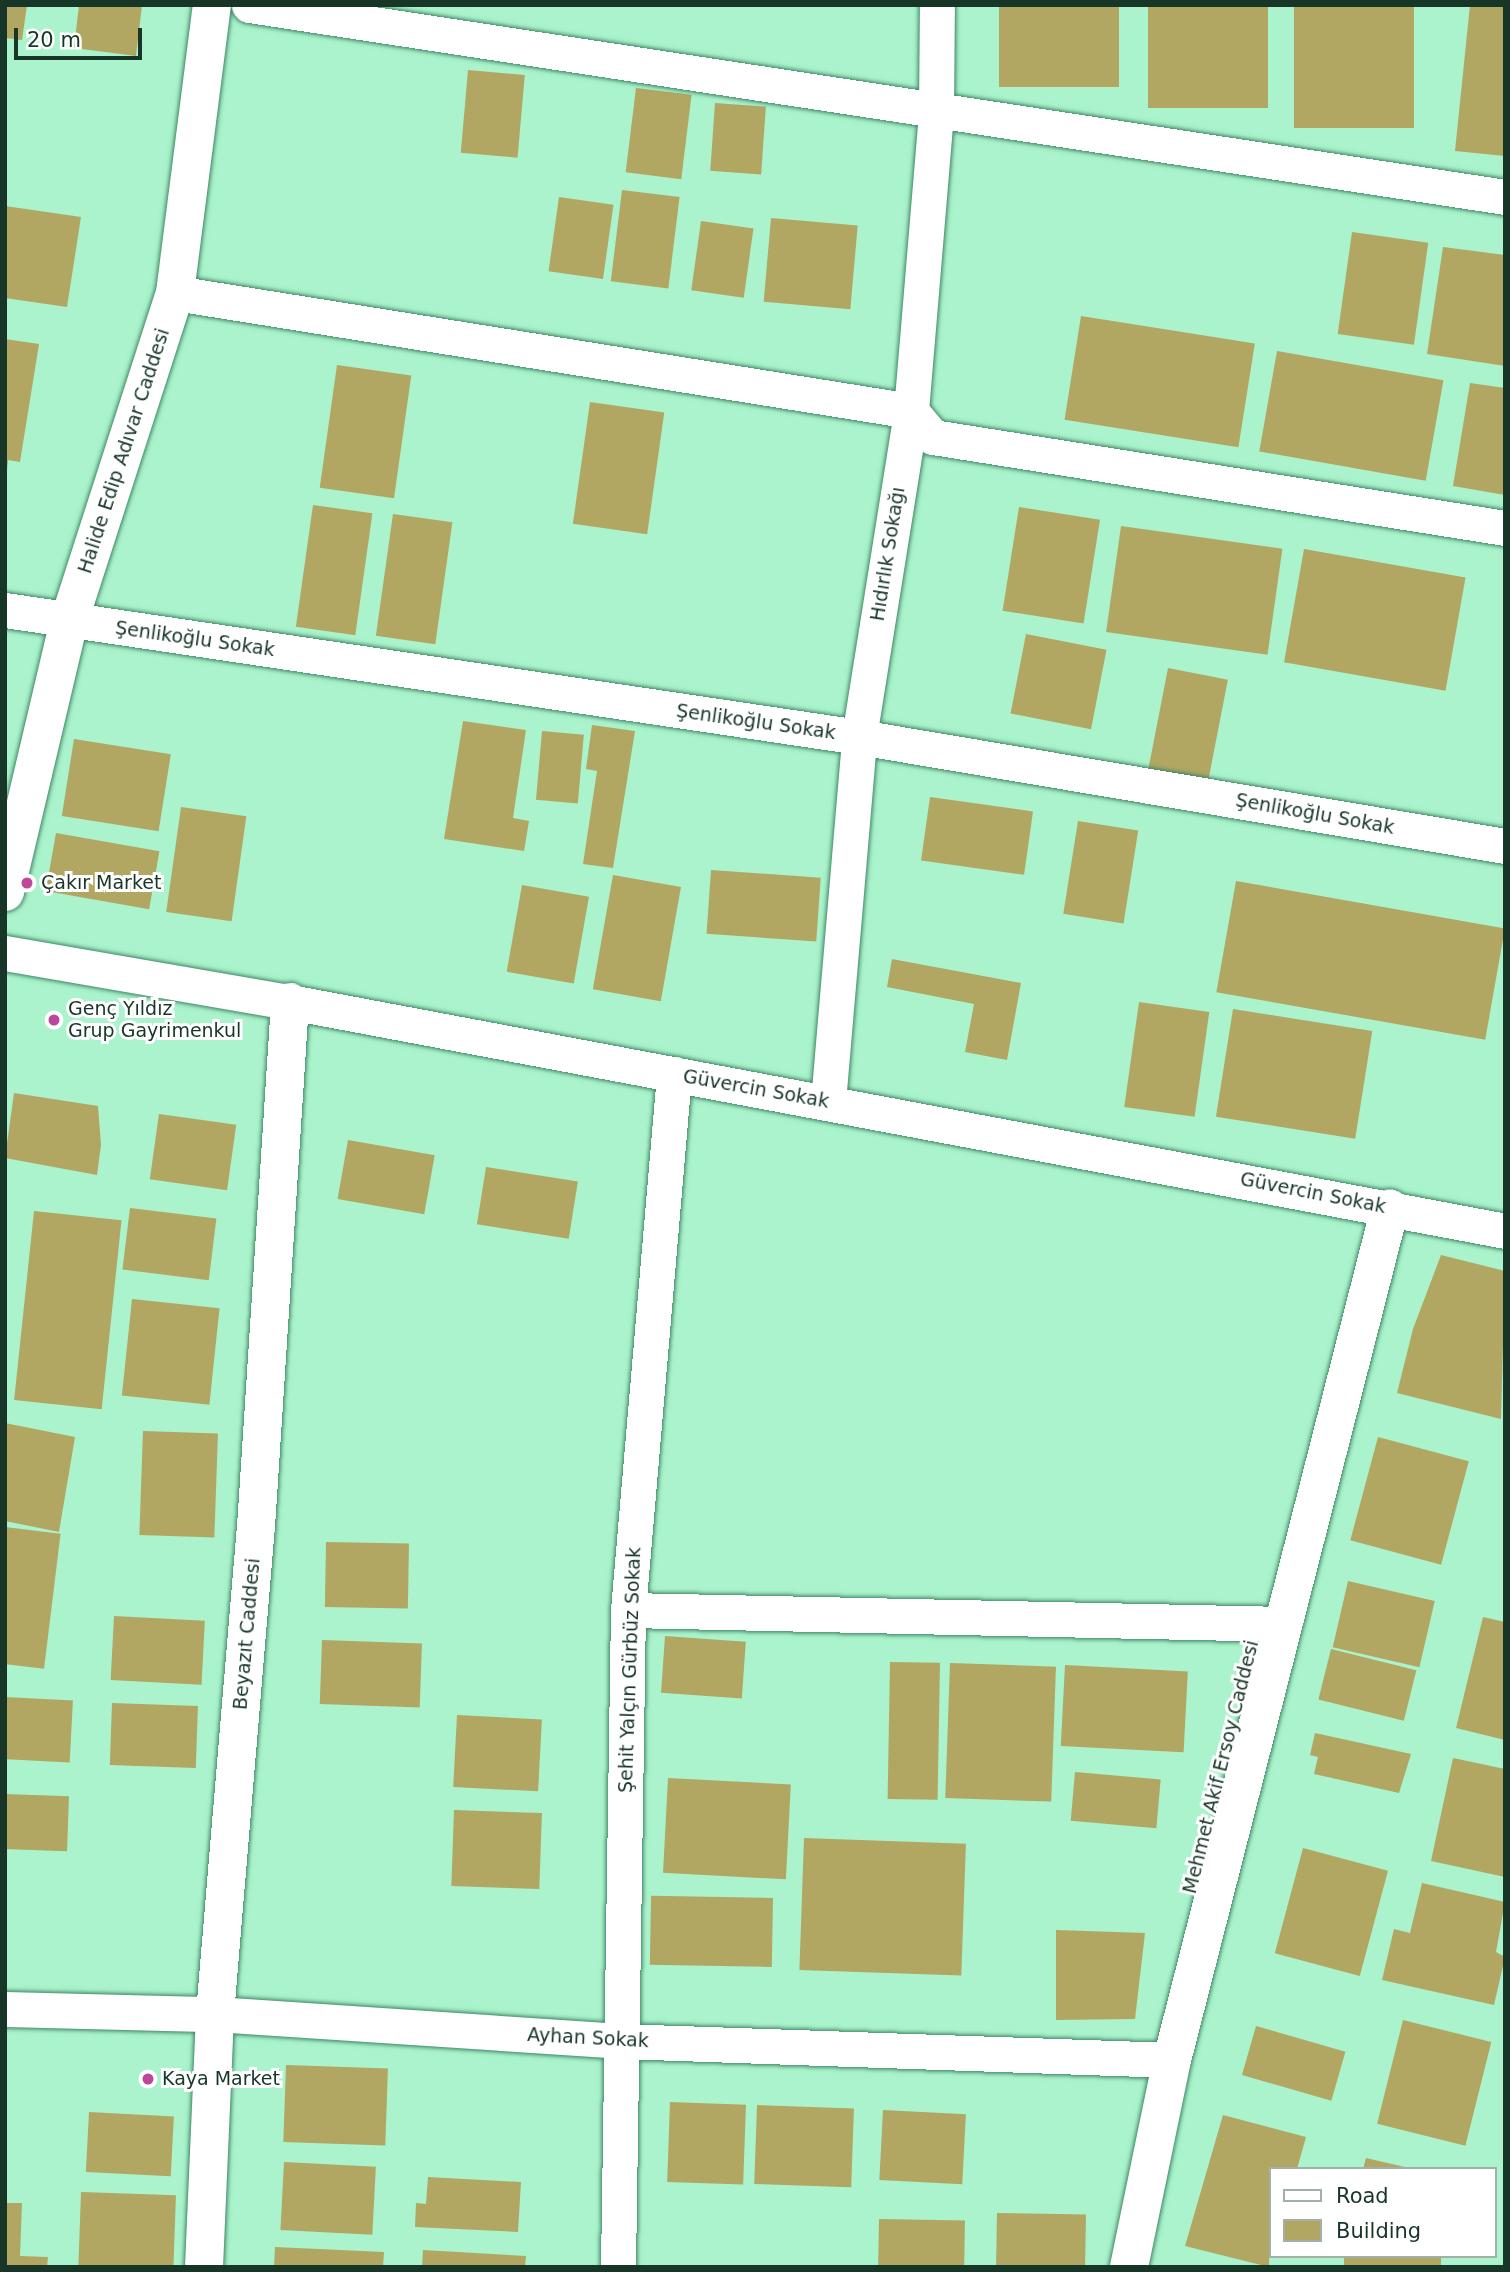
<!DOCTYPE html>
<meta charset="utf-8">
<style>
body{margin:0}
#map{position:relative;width:1510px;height:2272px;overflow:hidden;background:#aaf3cc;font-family:"DejaVu Sans",sans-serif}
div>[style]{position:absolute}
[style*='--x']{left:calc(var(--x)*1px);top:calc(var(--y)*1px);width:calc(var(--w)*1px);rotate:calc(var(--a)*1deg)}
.building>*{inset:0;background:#b1a762;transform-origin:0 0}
.roads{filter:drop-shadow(0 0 2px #3f8765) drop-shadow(0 0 2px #3f8765)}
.minor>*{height:35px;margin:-17.5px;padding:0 17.5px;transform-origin:17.5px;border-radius:17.5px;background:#fff}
.tertiary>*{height:38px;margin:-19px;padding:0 19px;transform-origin:19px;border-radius:19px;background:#fff}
.dots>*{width:19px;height:19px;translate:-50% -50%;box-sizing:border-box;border:4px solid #fff;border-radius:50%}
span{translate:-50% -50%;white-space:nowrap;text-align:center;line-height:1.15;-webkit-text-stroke:6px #fff;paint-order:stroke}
.street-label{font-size:19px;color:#183628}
.poi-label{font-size:19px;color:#183628}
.left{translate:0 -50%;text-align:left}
.frame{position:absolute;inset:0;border:7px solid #183628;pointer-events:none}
.legend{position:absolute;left:1269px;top:2167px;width:228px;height:91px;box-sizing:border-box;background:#fff;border:2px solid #a3afa9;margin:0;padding:9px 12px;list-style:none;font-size:21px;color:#183628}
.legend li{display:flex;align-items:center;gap:14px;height:35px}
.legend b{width:35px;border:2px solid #a3afa9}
.scale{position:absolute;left:14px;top:28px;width:128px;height:32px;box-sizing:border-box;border:4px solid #183628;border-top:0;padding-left:9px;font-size:21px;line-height:24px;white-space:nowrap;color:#183628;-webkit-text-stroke:5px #fff;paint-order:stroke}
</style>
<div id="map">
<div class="building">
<i style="clip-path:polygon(5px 5px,27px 5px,22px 40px,5px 38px)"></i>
<i style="clip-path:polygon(79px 5px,142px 5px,136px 56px,74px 48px)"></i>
<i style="left:999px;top:5px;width:120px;height:82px"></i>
<i style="left:1148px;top:5px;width:120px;height:103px"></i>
<i style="left:1294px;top:5px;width:120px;height:123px"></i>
<i style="clip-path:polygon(1470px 5px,1505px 5px,1505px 156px,1455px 151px)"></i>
<i style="left:468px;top:70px;width:57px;height:83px;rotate:5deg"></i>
<i style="left:636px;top:88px;width:56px;height:85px;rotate:7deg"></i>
<i style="left:715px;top:103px;width:51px;height:68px;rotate:4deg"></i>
<i style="left:622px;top:190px;width:58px;height:92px;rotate:7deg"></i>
<i style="left:559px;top:197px;width:55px;height:75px;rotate:8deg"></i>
<i style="clip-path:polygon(5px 206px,81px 217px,67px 307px,5px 298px)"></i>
<i style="left:771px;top:218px;width:87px;height:84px;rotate:5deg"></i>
<i style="left:701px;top:221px;width:53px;height:70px;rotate:8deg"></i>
<i style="left:1352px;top:232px;width:77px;height:103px;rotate:8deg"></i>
<i style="clip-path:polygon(1443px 247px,1505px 255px,1505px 366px,1427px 354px)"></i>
<i style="left:1081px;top:316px;width:176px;height:105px;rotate:9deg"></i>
<i style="clip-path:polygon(5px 339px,39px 344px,20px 462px,8px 460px,7px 470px)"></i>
<i style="left:1277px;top:351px;width:169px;height:102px;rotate:10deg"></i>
<i style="left:337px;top:365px;width:75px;height:124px;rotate:8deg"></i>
<i style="clip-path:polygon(1470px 383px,1505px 388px,1505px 495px,1453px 486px)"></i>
<i style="left:590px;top:402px;width:75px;height:123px;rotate:8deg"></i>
<i style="left:313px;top:505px;width:60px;height:123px;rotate:8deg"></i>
<i style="left:1019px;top:507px;width:82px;height:105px;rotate:9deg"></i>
<i style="left:393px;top:514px;width:60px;height:123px;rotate:8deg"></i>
<i style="left:1121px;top:526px;width:163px;height:107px;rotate:8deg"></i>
<i style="left:1304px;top:549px;width:164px;height:115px;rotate:10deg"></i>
<i style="left:1026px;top:634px;width:82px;height:81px;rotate:11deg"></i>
<i style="left:1168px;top:668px;width:61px;height:107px;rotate:11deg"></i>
<i style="clip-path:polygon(463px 721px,526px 730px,513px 818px,529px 821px,524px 851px,444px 839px)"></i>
<i style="clip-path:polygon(592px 725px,635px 731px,613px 868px,583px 864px,597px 771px,586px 769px)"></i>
<i style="left:542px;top:731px;width:42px;height:69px;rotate:5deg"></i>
<i style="left:74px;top:739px;width:98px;height:78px;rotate:9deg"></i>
<i style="left:930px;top:797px;width:104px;height:64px;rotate:8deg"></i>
<i style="left:181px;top:807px;width:66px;height:106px;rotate:8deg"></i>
<i style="left:1078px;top:821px;width:61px;height:94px;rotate:9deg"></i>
<i style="left:56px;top:833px;width:105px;height:59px;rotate:10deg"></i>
<i style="left:711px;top:870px;width:110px;height:64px;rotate:4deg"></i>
<i style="left:613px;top:875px;width:69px;height:116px;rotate:10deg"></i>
<i style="left:1236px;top:881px;width:273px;height:113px;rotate:10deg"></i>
<i style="left:522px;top:885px;width:68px;height:88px;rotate:10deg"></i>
<i style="clip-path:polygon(892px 959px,1021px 983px,1007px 1060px,965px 1052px,974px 1004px,887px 987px)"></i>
<i style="left:1139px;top:1002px;width:71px;height:106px;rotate:8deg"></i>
<i style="left:1233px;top:1009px;width:141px;height:109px;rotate:9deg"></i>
<i style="clip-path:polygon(14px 1093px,98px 1106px,101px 1145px,97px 1175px,5px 1158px)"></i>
<i style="left:159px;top:1114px;width:78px;height:66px;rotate:8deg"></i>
<i style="left:348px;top:1140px;width:88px;height:60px;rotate:10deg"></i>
<i style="left:486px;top:1167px;width:93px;height:58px;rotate:9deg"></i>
<i style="left:130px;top:1208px;width:87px;height:62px;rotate:7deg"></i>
<i style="left:34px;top:1211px;width:88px;height:190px;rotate:6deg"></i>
<i style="clip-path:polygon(1441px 1255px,1505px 1271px,1501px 1419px,1397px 1393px,1413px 1329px)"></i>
<i style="left:132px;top:1299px;width:88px;height:97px;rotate:6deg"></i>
<i style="clip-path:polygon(5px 1423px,75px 1437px,59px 1532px,5px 1521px)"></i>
<i style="left:143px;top:1431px;width:75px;height:104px;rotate:2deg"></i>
<i style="left:1378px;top:1437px;width:94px;height:107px;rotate:15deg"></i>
<i style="left:5px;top:1527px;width:56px;height:136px;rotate:7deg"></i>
<i style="left:326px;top:1542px;width:83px;height:65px;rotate:1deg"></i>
<i style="left:1348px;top:1581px;width:89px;height:68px;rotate:13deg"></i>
<i style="left:114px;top:1616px;width:91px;height:64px;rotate:3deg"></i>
<i style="clip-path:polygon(1483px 1617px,1505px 1622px,1505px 1740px,1456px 1728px)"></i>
<i style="left:665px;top:1636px;width:81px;height:57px;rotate:4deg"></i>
<i style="left:322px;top:1640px;width:100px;height:64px;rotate:2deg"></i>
<i style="left:1331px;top:1649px;width:88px;height:52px;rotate:14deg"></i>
<i style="left:890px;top:1662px;width:50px;height:137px;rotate:1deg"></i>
<i style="left:950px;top:1663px;width:106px;height:135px;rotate:2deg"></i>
<i style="left:1065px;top:1665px;width:123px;height:81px;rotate:3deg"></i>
<i style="left:5px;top:1697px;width:68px;height:62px;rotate:3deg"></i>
<i style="left:112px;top:1703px;width:86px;height:62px;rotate:2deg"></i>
<i style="left:457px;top:1715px;width:85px;height:72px;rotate:3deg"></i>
<i style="clip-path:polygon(1315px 1733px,1411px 1754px,1399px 1793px,1314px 1774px,1318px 1757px,1310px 1755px)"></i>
<i style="clip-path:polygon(1453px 1758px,1505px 1769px,1505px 1877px,1431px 1861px)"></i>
<i style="left:1075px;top:1772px;width:86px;height:49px;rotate:5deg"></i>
<i style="left:668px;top:1778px;width:123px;height:95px;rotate:3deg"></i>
<i style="left:5px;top:1794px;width:64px;height:55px;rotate:2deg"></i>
<i style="left:454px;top:1810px;width:88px;height:76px;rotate:2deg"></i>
<i style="left:804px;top:1838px;width:162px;height:132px;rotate:2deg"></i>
<i style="left:1303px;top:1848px;width:88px;height:109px;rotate:15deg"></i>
<i style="clip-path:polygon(1422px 1883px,1505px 1902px,1496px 1952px,1505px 1957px,1494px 2005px,1382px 1980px,1394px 1929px,1410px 1933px)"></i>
<i style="left:773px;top:1898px;width:69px;height:122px;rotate:91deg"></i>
<i style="clip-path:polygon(1056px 1930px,1145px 1933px,1135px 2019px,1056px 2020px)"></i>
<i style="left:1403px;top:2020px;width:91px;height:107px;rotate:14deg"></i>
<i style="left:1256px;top:2026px;width:93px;height:51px;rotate:16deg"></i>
<i style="left:286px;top:2065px;width:102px;height:77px;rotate:2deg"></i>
<i style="left:670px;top:2102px;width:76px;height:80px;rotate:2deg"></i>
<i style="left:757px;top:2105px;width:97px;height:79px;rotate:2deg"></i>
<i style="left:883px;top:2110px;width:83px;height:70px;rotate:3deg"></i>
<i style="left:89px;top:2112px;width:85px;height:60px;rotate:3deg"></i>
<i style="clip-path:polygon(1223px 2115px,1306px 2137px,1297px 2169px,1270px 2169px,1269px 2267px,1185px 2246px)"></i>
<i style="clip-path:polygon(1366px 2158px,1409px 2168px,1409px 2169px,1363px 2169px)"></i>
<i style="left:284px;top:2162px;width:92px;height:68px;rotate:3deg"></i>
<i style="clip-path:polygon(428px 2177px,521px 2182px,518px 2232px,415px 2227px,416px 2203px,426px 2204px)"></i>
<i style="left:81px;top:2192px;width:95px;height:75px;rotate:2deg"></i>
<i style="clip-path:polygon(5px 2203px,22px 2203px,20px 2256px,48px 2257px,47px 2267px,5px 2267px)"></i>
<i style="left:997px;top:2213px;width:89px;height:54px;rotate:1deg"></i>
<i style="left:879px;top:2219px;width:86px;height:48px;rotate:1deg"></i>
<i style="clip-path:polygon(275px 2247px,384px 2252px,383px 2267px,274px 2267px)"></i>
<i style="clip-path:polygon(423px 2250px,526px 2256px,525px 2267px,422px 2267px)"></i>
<i style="left:1344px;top:2256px;width:97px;height:11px"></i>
</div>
<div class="roads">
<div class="minor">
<i style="--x:249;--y:5;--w:1271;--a:8.69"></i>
<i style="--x:175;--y:293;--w:745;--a:9.11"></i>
<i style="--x:911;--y:411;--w:34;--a:50"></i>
<i style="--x:933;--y:437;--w:579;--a:9.04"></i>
<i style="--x:5;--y:610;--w:863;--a:8.46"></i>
<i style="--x:859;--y:737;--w:655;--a:9.58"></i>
<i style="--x:5;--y:953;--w:289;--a:9.8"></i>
<i style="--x:290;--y:1002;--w:1236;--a:10.67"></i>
<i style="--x:828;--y:1102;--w:366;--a:-85.1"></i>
<i style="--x:859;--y:737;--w:330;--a:-80.9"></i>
<i style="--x:911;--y:411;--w:301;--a:-85.2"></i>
<i style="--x:936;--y:111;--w:106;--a:-89.5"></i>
<i style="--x:628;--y:1610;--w:656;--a:1.22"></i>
<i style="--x:5;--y:2009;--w:210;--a:1.4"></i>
<i style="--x:215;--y:2014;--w:406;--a:3.8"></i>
<i style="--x:620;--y:2041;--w:552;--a:1.97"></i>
<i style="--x:618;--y:2267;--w:657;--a:-89.13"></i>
<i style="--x:628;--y:1610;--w:538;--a:-85.09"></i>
</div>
<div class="tertiary">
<i style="--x:5;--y:892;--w:278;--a:-76.7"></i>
<i style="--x:69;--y:621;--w:345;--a:-72.1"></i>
<i style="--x:175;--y:293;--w:290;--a:-82.7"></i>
<i style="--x:204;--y:2267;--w:253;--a:-87.5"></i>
<i style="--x:215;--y:2014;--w:489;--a:-85.2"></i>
<i style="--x:256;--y:1527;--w:526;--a:-86.29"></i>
<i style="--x:1129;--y:2267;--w:211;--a:-78.3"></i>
<i style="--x:1172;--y:2060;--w:879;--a:-75.65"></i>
</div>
</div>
<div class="dots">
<i style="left:27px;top:883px;background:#be469b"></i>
<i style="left:54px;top:1020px;background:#be469b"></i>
<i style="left:148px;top:2079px;background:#be469b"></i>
</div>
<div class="street-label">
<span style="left:124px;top:451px;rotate:-72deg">Halide Edip Adıvar Caddesi</span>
<span style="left:888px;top:554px;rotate:-81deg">Hıdırlık Sokağı</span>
<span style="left:195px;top:639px;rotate:8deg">Şenlikoğlu Sokak</span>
<span style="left:756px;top:722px;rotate:8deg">Şenlikoğlu Sokak</span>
<span style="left:1315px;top:814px;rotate:10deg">Şenlikoğlu Sokak</span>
<span style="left:756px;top:1089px;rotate:10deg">Güvercin Sokak</span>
<span style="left:1313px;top:1193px;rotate:11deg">Güvercin Sokak</span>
<span style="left:247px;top:1634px;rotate:-85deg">Beyazıt Caddesi</span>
<span style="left:630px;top:1670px;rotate:-88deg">Şehit Yalçın Gürbüz Sokak</span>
<span style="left:1221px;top:1767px;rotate:-76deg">Mehmet Akif Ersoy Caddesi</span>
<span style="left:588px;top:2038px;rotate:3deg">Ayhan Sokak</span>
</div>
<div class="poi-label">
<span class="left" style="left:41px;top:883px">Çakır Market</span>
<span class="left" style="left:68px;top:1020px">Genç Yıldız<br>Grup Gayrimenkul</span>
<span class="left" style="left:162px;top:2079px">Kaya Market</span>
</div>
<div class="frame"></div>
<ul class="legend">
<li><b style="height:9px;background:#fff"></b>Road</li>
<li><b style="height:19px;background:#b1a762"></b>Building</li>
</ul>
<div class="scale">20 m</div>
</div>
